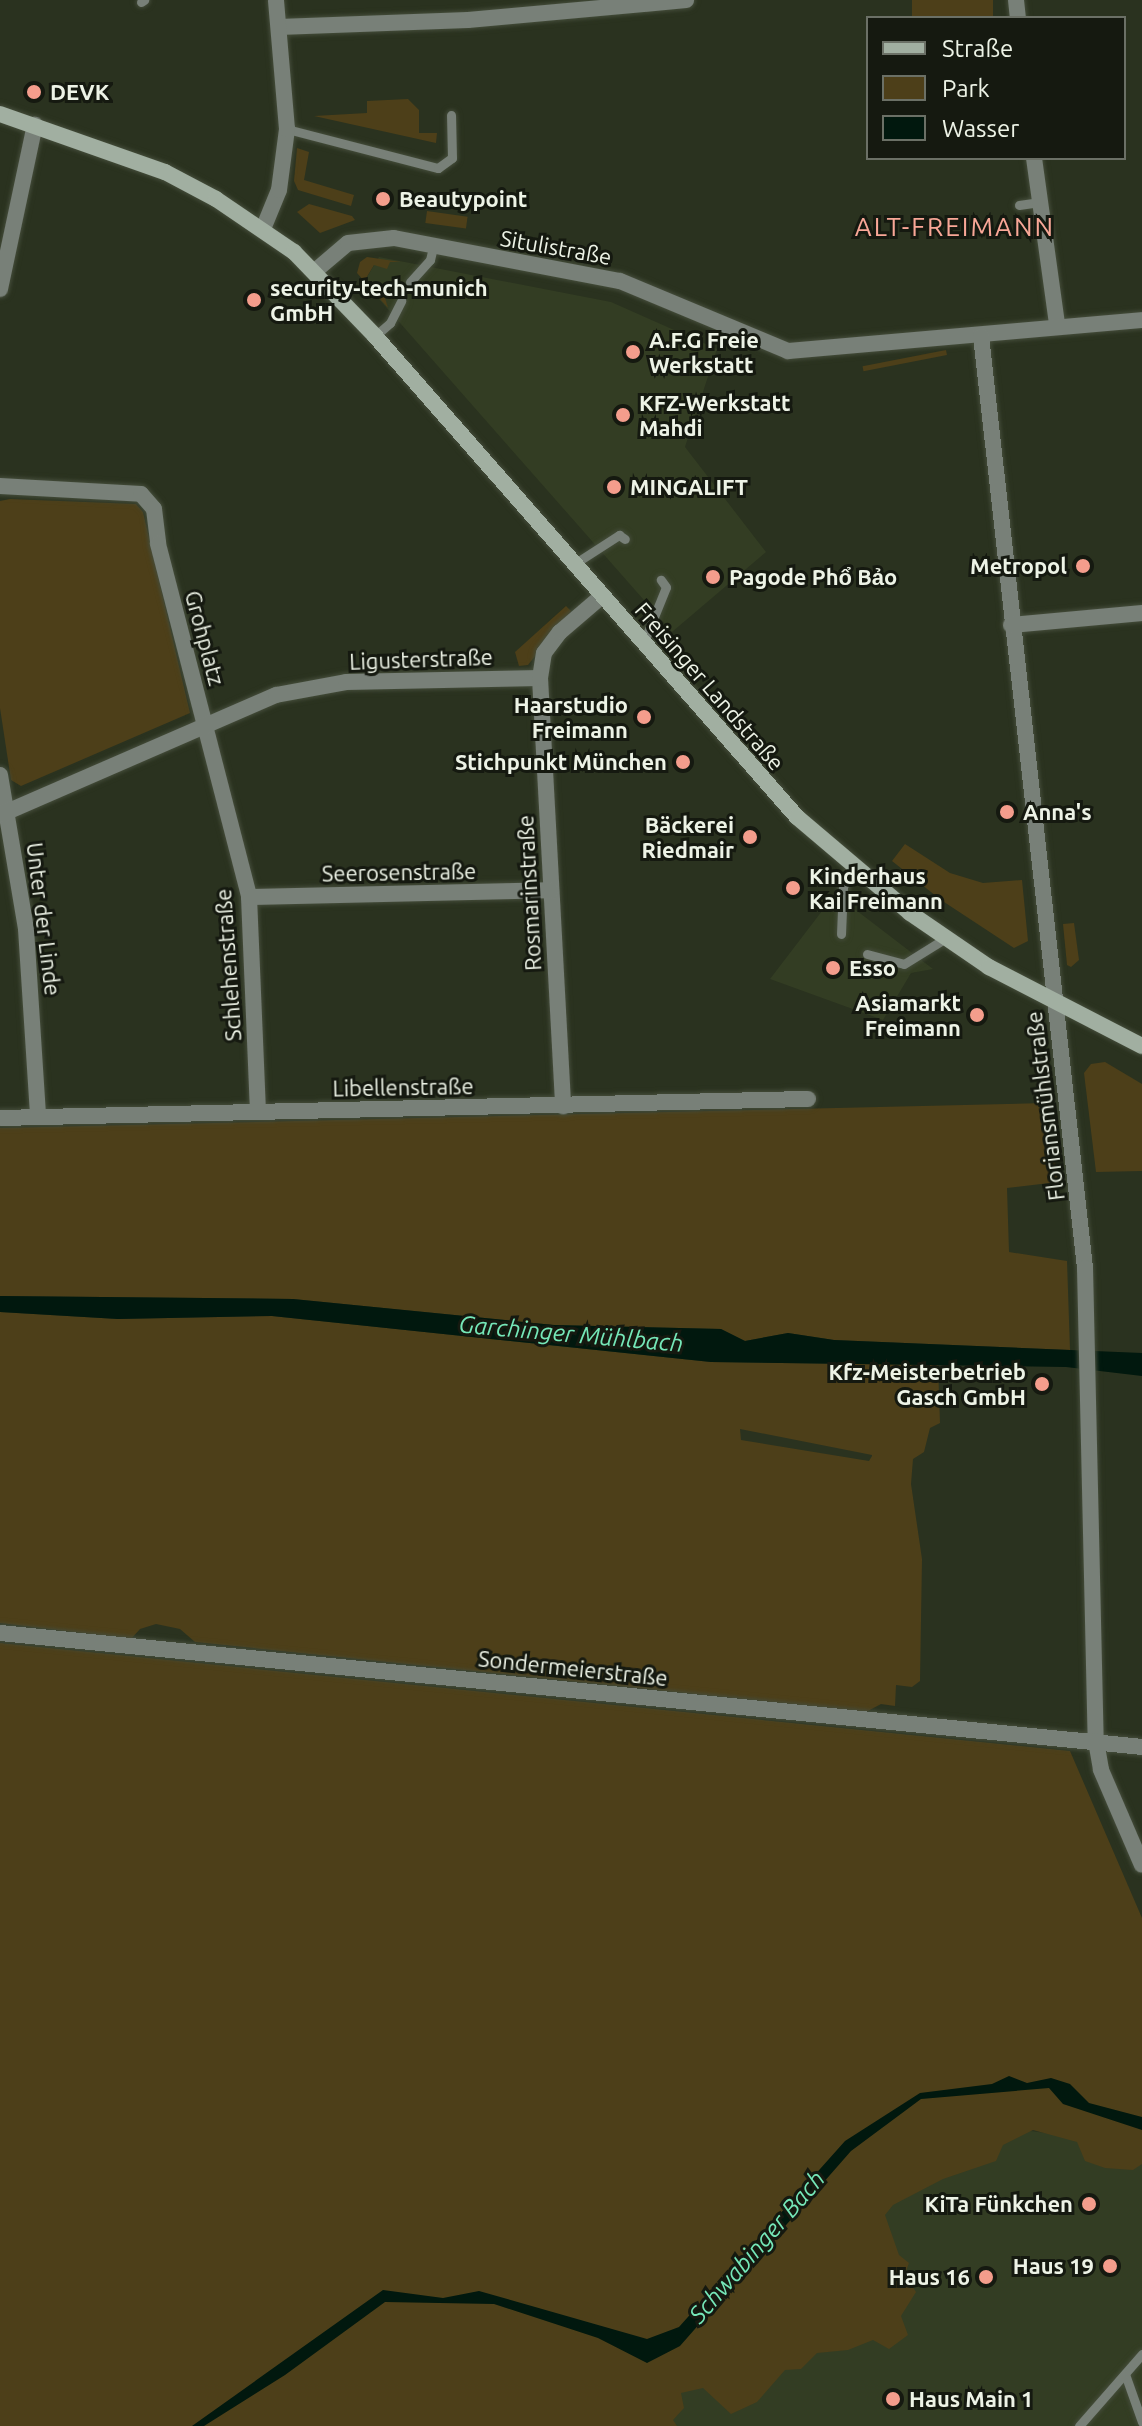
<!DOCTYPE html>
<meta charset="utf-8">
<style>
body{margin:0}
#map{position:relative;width:1142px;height:2426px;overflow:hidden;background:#2a321f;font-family:Ubuntu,sans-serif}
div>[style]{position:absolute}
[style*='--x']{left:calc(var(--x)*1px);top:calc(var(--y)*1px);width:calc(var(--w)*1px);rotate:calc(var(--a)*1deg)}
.built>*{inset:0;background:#333d23}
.green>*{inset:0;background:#4d3f19;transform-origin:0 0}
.water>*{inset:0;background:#01180e}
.roads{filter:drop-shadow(0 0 2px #454d3b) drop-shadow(0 0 2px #454d3b)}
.lane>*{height:9px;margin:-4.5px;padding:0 4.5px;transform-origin:4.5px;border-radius:4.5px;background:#788078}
.street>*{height:16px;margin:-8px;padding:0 8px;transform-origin:8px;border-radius:8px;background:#788078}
.secondary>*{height:16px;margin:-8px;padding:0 8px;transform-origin:8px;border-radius:8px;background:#a1afa1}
.dots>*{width:22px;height:22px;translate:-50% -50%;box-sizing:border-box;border:4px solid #151910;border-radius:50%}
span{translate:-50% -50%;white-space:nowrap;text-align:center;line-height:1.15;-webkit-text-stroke:6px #151910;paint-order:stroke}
.poi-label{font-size:22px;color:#edf3e6;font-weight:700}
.left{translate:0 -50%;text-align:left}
.right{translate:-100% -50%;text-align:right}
.street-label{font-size:22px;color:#edf3e6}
.water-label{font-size:24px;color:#75e7b8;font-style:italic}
.quarter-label{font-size:26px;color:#f9a797;letter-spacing:2px}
.legend{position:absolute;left:866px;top:16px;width:260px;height:144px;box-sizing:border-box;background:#151910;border:2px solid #6b7066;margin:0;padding:10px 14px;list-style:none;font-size:24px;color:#edf3e6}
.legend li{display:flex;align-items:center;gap:16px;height:40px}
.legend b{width:40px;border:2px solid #6b7066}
</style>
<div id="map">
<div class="built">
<i style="clip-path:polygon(379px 257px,611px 302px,717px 349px,685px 447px,766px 552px,672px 632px,364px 282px)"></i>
<i style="clip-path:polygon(835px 894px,933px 969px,911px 973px,883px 1020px,770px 979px)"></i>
<i style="clip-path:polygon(987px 2125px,1142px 2146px,1142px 2426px,569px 2426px,865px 2160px)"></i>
</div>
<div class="green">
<i style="left:912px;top:0;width:81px;height:18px"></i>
<i style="clip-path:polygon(408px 99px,419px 110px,419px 133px,437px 133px,436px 143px,314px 116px,367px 113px,367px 101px)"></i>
<i style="clip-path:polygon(297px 148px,309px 152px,304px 180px,354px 195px,351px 206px,298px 190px,294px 181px)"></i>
<i style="clip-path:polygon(309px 204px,352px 216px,355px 220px,320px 233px,297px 212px)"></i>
<i style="left:427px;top:211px;width:41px;height:12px;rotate:8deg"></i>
<i style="clip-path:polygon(367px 257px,401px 262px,390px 262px,387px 269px,374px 265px,365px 280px,383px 291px,388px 308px,357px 273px,360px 262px)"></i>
<i style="left:946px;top:350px;width:5px;height:85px;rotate:79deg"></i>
<i style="clip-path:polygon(10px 499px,136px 504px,143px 512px,190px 713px,21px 786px,11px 780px,0 708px,0 501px)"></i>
<i style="clip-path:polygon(566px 606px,571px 611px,528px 665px,519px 666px,515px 652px)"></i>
<i style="clip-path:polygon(905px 844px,950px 873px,983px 883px,1022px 880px,1028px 941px,1014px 948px,941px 900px,892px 861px)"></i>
<i style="clip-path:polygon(1074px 923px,1079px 960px,1071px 967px,1067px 965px,1063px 924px)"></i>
<i style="clip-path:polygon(1105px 1062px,1142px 1084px,1142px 1171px,1096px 1172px,1084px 1073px,1091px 1064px)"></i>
<i style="clip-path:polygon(1047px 1103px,1058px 1182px,1007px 1188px,1009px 1252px,1067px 1261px,1070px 1350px,834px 1340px,788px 1333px,745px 1341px,721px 1329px,554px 1325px,293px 1299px,0 1296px,0 1128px)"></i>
<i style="clip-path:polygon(evenodd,0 1312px,118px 1319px,272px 1316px,711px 1362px,938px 1365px,940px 1423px,930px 1428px,924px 1452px,913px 1459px,911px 1484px,922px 1559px,920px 1681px,912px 1687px,896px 1685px,895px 1706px,881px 1704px,866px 1712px,195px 1642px,180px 1629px,156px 1624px,140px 1629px,131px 1639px,0 1623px,0 1312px,740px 1429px,872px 1455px,872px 1456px,869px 1461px,741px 1440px,740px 1429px)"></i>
<i style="clip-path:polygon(0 1643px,1070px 1751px,1142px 1918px,1142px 2164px,1133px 2170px,1105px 2168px,1085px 2161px,1077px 2142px,1033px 2130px,1003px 2145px,996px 2161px,943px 2179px,893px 2205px,885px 2215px,899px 2255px,909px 2263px,905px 2274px,916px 2292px,901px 2316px,908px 2335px,889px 2349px,873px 2340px,848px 2350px,817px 2353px,801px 2369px,785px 2370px,757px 2402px,731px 2414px,703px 2388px,681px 2393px,684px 2408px,673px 2420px,677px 2426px,0 2426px)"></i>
</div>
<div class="water">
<i style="clip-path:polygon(0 1296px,293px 1299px,554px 1325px,721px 1329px,745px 1341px,788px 1333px,834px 1340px,1142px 1353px,1142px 1376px,1066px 1367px,711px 1362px,272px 1316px,118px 1319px,0 1312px)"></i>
<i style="clip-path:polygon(1009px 2076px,1027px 2083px,1051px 2078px,1070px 2084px,1089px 2103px,1142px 2117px,1142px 2130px,1063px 2104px,1049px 2088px,921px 2099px,851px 2151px,680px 2346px,647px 2363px,598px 2338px,494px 2304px,385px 2302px,285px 2375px,204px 2426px,192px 2426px,383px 2290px,443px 2298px,479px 2291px,647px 2339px,679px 2327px,845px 2141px,920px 2093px,992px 2084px)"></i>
</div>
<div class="roads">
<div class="lane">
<i style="--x:141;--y:2;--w:4;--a:-34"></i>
<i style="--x:287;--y:129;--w:156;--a:14.5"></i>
<i style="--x:438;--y:168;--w:17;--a:-36"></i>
<i style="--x:452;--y:158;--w:43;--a:-91.3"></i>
<i style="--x:1019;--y:205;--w:21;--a:-8"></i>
<i style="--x:410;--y:282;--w:30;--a:-48"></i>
<i style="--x:430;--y:260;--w:13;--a:-77"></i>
<i style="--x:375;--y:336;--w:20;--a:-41"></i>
<i style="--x:390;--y:323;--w:25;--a:-63"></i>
<i style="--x:574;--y:564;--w:54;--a:-32.8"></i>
<i style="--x:619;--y:535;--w:7;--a:34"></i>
<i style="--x:643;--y:644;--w:61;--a:-68"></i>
<i style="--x:666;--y:587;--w:9;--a:-126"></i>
<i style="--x:841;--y:934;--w:47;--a:-87.6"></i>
<i style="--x:843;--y:887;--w:23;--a:-67"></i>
<i style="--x:867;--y:954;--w:38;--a:15"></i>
<i style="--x:904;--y:964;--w:49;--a:-31.8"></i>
<i style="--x:1125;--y:2374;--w:51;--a:70.5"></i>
<i style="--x:1079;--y:2426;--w:96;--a:-48.8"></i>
</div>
<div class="street">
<i style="--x:1016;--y:0;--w:18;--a:84"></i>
<i style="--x:279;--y:27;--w:189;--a:-2.1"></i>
<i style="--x:468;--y:20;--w:219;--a:-5.2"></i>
<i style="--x:1034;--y:158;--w:168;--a:82.1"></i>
<i style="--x:263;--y:229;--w:42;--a:-67.7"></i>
<i style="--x:279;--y:190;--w:62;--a:-82.5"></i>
<i style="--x:287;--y:129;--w:129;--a:-94.9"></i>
<i style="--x:315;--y:271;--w:43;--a:-40.3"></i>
<i style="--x:348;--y:243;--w:46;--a:-6.2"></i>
<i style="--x:394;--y:238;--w:230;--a:10.8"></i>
<i style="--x:620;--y:281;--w:182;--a:22.6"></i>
<i style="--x:788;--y:351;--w:355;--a:-5"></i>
<i style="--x:0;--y:289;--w:168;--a:-78"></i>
<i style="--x:981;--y:336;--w:938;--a:83.63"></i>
<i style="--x:1085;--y:1268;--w:473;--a:88.7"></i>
<i style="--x:1096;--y:1741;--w:29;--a:80"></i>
<i style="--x:1101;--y:1770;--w:103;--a:66.7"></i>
<i style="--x:0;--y:486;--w:141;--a:3.2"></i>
<i style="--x:141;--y:494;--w:20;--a:49"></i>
<i style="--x:154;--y:509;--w:35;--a:83"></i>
<i style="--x:158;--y:544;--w:365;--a:75.5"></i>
<i style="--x:249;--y:897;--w:214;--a:87.6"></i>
<i style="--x:1011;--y:625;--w:132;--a:-5.2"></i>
<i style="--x:540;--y:678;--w:429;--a:86.9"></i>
<i style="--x:0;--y:775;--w:156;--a:80.4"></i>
<i style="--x:26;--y:929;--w:188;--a:86.3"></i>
<i style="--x:0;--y:815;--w:301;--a:-23.5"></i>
<i style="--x:276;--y:695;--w:71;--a:-10.5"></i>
<i style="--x:346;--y:682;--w:194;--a:-1.2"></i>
<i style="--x:540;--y:678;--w:25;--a:-81"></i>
<i style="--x:544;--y:653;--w:26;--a:-53"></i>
<i style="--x:560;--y:632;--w:55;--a:-40.6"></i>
<i style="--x:249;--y:897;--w:302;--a:-1.3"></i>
<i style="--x:0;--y:1118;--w:808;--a:-1.35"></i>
<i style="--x:0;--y:1633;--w:1148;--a:5.7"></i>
</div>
<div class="secondary">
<i style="--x:0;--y:114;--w:175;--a:19.4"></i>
<i style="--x:165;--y:172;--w:58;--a:27.9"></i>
<i style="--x:216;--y:199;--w:94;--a:34.2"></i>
<i style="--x:294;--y:252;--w:117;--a:46"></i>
<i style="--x:375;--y:336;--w:640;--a:48.74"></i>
<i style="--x:797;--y:817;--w:148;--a:40.3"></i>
<i style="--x:910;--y:913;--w:96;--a:34.4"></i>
<i style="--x:989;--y:967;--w:172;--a:27.3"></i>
</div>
</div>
<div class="dots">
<i style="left:34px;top:92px;background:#f49d8c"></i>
<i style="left:383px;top:199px;background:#f49d8c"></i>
<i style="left:254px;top:300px;background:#f49d8c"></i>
<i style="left:633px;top:352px;background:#f49d8c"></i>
<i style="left:623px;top:415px;background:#f49d8c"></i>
<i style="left:614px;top:487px;background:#f49d8c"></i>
<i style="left:1083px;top:566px;background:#f49d8c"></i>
<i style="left:713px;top:577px;background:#f49d8c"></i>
<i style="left:644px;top:717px;background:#f49d8c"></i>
<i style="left:683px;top:762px;background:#f49d8c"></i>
<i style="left:1007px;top:812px;background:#f49d8c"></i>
<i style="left:750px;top:837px;background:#f49d8c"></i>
<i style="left:793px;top:888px;background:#f49d8c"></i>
<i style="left:833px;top:968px;background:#f49d8c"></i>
<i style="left:977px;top:1015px;background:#f49d8c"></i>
<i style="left:1042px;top:1384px;background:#f49d8c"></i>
<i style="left:1089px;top:2204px;background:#f49d8c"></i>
<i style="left:1110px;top:2266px;background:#f49d8c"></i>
<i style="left:986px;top:2277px;background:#f49d8c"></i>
<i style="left:893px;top:2399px;background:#f49d8c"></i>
</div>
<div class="poi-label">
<span class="left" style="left:50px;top:92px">DEVK</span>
<span class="left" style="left:399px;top:199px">Beautypoint</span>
<span class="left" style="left:270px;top:300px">security-tech-munich<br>GmbH</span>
<span class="left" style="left:649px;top:352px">A.F.G Freie<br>Werkstatt</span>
<span class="left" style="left:639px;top:415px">KFZ-Werkstatt<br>Mahdi</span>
<span class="left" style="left:630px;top:487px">MINGALIFT</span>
<span class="right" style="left:1067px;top:566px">Metropol</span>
<span class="left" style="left:729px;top:577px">Pagode Phổ Bảo</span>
<span class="right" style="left:628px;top:717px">Haarstudio<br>Freimann</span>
<span class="right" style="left:667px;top:762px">Stichpunkt München</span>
<span class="left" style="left:1023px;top:812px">Anna's</span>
<span class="right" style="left:734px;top:837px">Bäckerei<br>Riedmair</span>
<span class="left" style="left:809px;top:888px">Kinderhaus<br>Kai Freimann</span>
<span class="left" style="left:849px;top:968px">Esso</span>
<span class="right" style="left:961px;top:1015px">Asiamarkt<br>Freimann</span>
<span class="right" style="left:1026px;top:1384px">Kfz-Meisterbetrieb<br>Gasch GmbH</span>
<span class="right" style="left:1073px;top:2204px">KiTa Fünkchen</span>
<span class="right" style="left:1094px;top:2266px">Haus 19</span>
<span class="right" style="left:970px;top:2277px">Haus 16</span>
<span class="left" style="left:909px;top:2399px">Haus Main 1</span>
</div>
<div class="street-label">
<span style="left:556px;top:247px;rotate:10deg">Situlistraße</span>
<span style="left:205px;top:638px;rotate:75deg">Grohplatz</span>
<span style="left:421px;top:659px;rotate:-2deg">Ligusterstraße</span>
<span style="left:710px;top:686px;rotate:49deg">Freisinger Landstraße</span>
<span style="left:399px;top:872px;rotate:-1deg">Seerosenstraße</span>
<span style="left:529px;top:893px;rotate:-93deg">Rosmarinstraße</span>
<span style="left:44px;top:919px;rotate:83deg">Unter der Linde</span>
<span style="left:228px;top:965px;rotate:-94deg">Schlehenstraße</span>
<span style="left:403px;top:1087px;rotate:-1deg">Libellenstraße</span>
<span style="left:1045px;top:1106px;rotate:-97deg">Floriansmühlstraße</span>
<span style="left:573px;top:1668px;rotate:6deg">Sondermeierstraße</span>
</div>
<div class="water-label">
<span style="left:571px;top:1334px;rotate:5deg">Garchinger Mühlbach</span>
<span style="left:757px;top:2247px;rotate:-49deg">Schwabinger Bach</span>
</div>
<div class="quarter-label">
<span style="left:955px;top:227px">ALT-FREIMANN</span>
</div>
<ul class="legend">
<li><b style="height:10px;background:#a1afa1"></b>Straße</li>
<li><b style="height:22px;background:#4d3f19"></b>Park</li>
<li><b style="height:22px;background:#01180e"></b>Wasser</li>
</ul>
</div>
